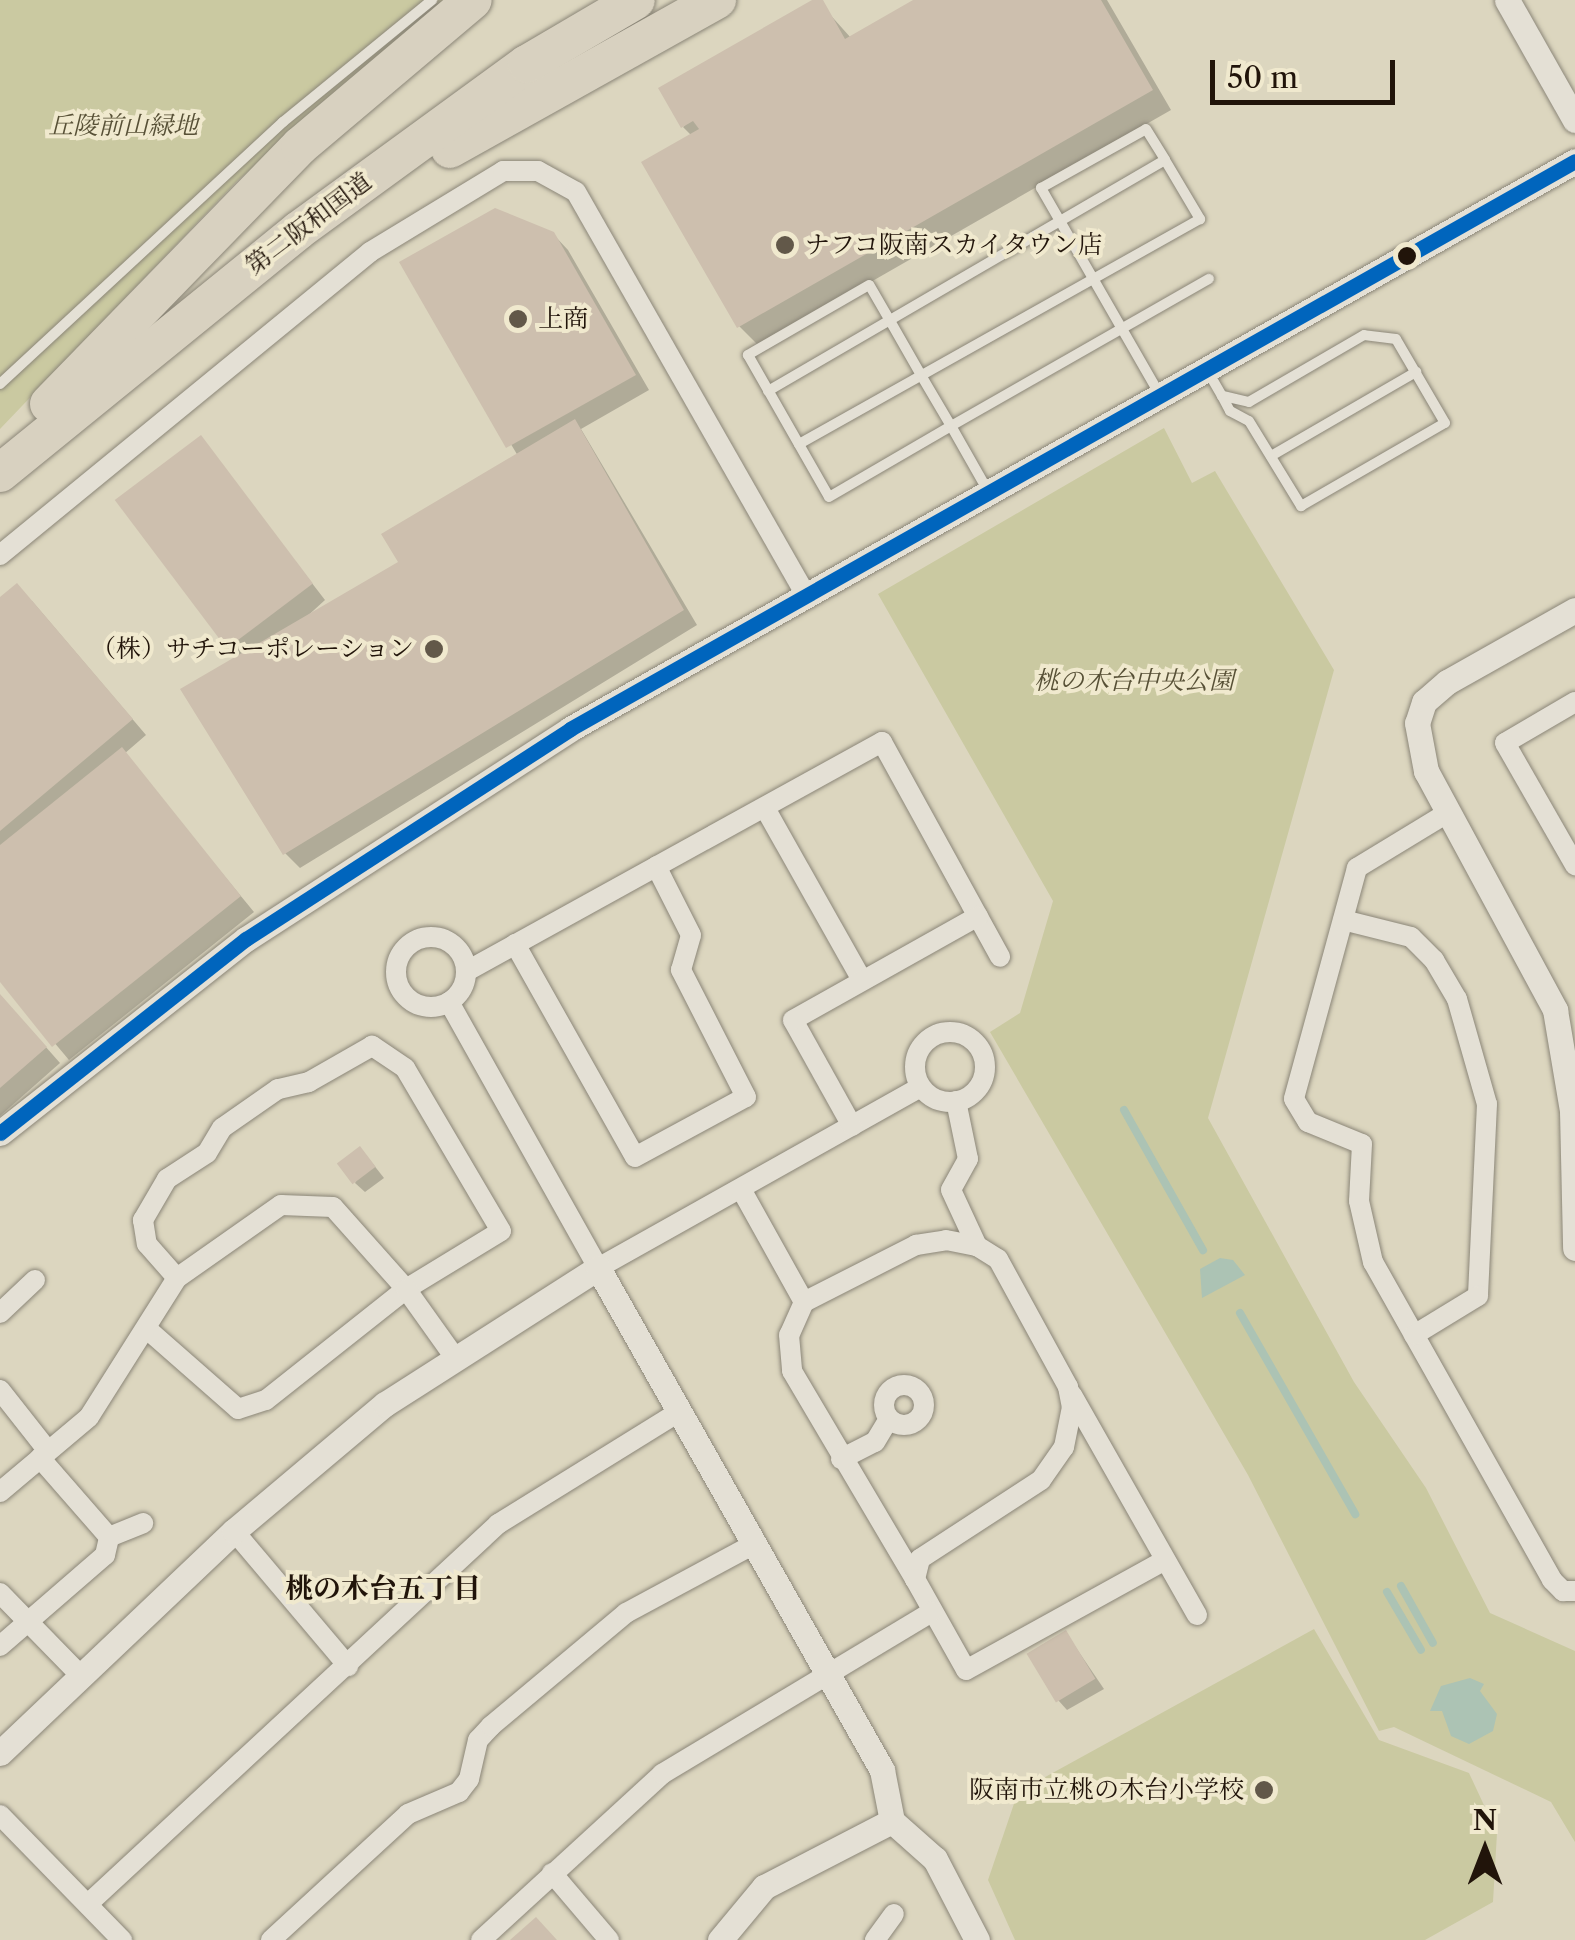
<!DOCTYPE html>
<meta charset="utf-8">
<style>
body{margin:0}
#map{position:relative;width:1575px;height:1940px;overflow:hidden;background:#dcd6bf;font-family:"Libre Caslon Text","Noto Serif JP",serif}
div>[style]{position:absolute}
[style*='--x']{left:calc(var(--x)*1px);top:calc(var(--y)*1px);width:calc(var(--w)*1px);rotate:calc(var(--a)*1deg)}
.green>*{inset:0;background:#cac9a1}
.water>*{inset:0;background:#acc3b4}
.shadow>*{inset:0;background:#0003}
.stream>*{height:8px;margin:-4px;padding:0 4px;transform-origin:4px;border-radius:4px;background:#acc3b4}
.building>*{inset:0;background:#cdbfae;transform-origin:0 0}
.roads{filter:drop-shadow(0 0 2px #8b8678) drop-shadow(0 0 2px #8b8678)}
.service>*{height:10px;margin:-5px;padding:0 5px;transform-origin:5px;border-radius:5px;background:#e4e0d5}
.minor>*{height:20px;margin:-10px;padding:0 10px;transform-origin:10px;border-radius:10px;background:#e4e0d5}
.minor>.ring{margin:-10px;padding:0;box-sizing:content-box;background:none;border:20px solid #e4e0d5;border-radius:50%}
.tertiary>*{height:25px;margin:-12.5px;padding:0 12.5px;transform-origin:12.5px;border-radius:12.5px;background:#e4e0d5}
.motorway>*{height:38px;margin:-19px;padding:0 19px;transform-origin:19px;border-radius:19px;background:#d8d1c0}
.bus-1>*{height:15px;margin:-7.5px;padding:0 7.5px;transform-origin:7.5px;border-radius:7.5px;background:#0065bd}
.dots>*{width:28px;height:28px;translate:-50% -50%;box-sizing:border-box;border:5px solid #f0e9ce;border-radius:50%}
span{translate:-50% -50%;white-space:nowrap;text-align:center;line-height:1.15;-webkit-text-stroke:8px #f0e9ce;paint-order:stroke}
.park-label{font-size:25px;color:#575036;font-style:italic}
.street-label{font-size:25px;color:#21140a}
.poi-label{font-size:25px;color:#21140a}
.left{translate:0 -50%;text-align:left}
.right{translate:-100% -50%;text-align:right}
.neighbourhood-label{font-size:28px;color:#21140a;font-weight:700}
.north{position:absolute;left:1435px;top:1800px;width:100px;height:100px;-webkit-text-stroke:8px #f0e9ce;paint-order:stroke;rotate:0deg;font-size:28px;font-weight:700;line-height:40px;text-align:center;color:#21140a}
.north::after{content:'';display:block;margin:auto;width:35px;height:45px;background:#21140a;clip-path:polygon(50% 0,100% 100%,50% 72%,0 100%)}
.scale{position:absolute;left:1210px;top:60px;width:185px;height:45px;box-sizing:border-box;border:5px solid #21140a;border-top:0;padding-left:12px;font-size:30px;line-height:35px;white-space:nowrap;color:#21140a;-webkit-text-stroke:8px #f0e9ce;paint-order:stroke}
</style>
<div id="map">
<div class="green">
<i style="clip-path:polygon(0 0,451px 0,238px 180px,0 429px)"></i>
<i style="clip-path:polygon(1164px 428px,1192px 483px,1215px 471px,1334px 670px,1208px 1118px,1354px 1382px,1426px 1488px,1490px 1613px,1575px 1651px,1575px 1842px,1551px 1802px,1394px 1727px,1379px 1731px,1248px 1475px,990px 1032px,1020px 1013px,1053px 901px,878px 594px)"></i>
<i style="clip-path:polygon(1314px 1629px,1379px 1740px,1469px 1773px,1497px 1833px,1493px 1902px,1425px 1940px,1015px 1940px,988px 1880px,1018px 1792px)"></i>
</div>
<div class="water">
<i style="clip-path:polygon(1220px 1258px,1233px 1260px,1245px 1275px,1202px 1298px,1200px 1269px)"></i>
<i style="clip-path:polygon(1470px 1678px,1484px 1684px,1480px 1691px,1497px 1714px,1493px 1731px,1469px 1744px,1451px 1736px,1442px 1711px,1430px 1711px,1441px 1686px)"></i>
</div>
<div class="shadow">
<i style="clip-path:polygon(817px 0,851px 38px,918px 0,1107px 0,1171px 110px,759px 346px,739px 326px,692px 136px,683px 127px)"></i>
<i style="clip-path:polygon(553px 234px,568px 250px,649px 390px,581px 429px,697px 625px,300px 868px,285px 853px,238px 658px,227px 647px,200px 438px,325px 600px,302px 621px,401px 563px,518px 456px,403px 263px)"></i>
<i style="clip-path:polygon(0 600px,32px 601px,146px 735px,124px 754px,254px 912px,69px 1060px,0 978px)"></i>
<i style="clip-path:polygon(0 995px,60px 1063px,0 1116px)"></i>
<i style="clip-path:polygon(369px 1159px,384px 1178px,365px 1192px,355px 1183px)"></i>
<i style="clip-path:polygon(1066px 1633px,1104px 1689px,1067px 1710px,1058px 1700px)"></i>
</div>
<div class="stream">
<i style="--x:1124;--y:1110;--w:161;--a:60.6"></i>
<i style="--x:1240;--y:1313;--w:232;--a:60.2"></i>
<i style="--x:1401;--y:1586;--w:65;--a:60.7"></i>
<i style="--x:1387;--y:1592;--w:67;--a:59.6"></i>
</div>
<div class="building">
<i style="clip-path:polygon(812px 0,823px 0,845px 39px,913px 0,1101px 0,1153px 90px,737px 328px,641px 162px,699px 129px,693px 121px,681px 128px,658px 88px)"></i>
<i style="clip-path:polygon(495px 208px,554px 232px,636px 375px,506px 448px,399px 262px)"></i>
<i style="clip-path:polygon(575px 419px,684px 610px,283px 855px,180px 689px,398px 562px,381px 534px)"></i>
<i style="left:201px;top:435px;width:186px;height:108px;rotate:53deg"></i>
<i style="clip-path:polygon(17px 583px,133px 719px,0 831px,0 597px)"></i>
<i style="clip-path:polygon(122px 747px,241px 896px,52px 1047px,0 982px,0 845px)"></i>
<i style="clip-path:polygon(0 994px,47px 1047px,0 1088px)"></i>
<i style="left:360px;top:1146px;width:26px;height:29px;rotate:53deg"></i>
<i style="left:1066px;top:1630px;width:57px;height:46px;rotate:59deg"></i>
<i style="clip-path:polygon(536px 1917px,557px 1940px,510px 1940px)"></i>
</div>
<div class="roads">
<div class="service">
<i style="--x:1207;--y:370;--w:30;--a:60"></i>
<i style="--x:1222;--y:396;--w:17;--a:62"></i>
<i style="--x:1230;--y:411;--w:21;--a:28"></i>
<i style="--x:1249;--y:421;--w:100;--a:58.5"></i>
<i style="--x:1301;--y:506;--w:166;--a:-30"></i>
<i style="--x:1445;--y:423;--w:97;--a:-120.3"></i>
<i style="--x:1396;--y:339;--w:32;--a:-173"></i>
<i style="--x:1364;--y:335;--w:133;--a:149.8"></i>
<i style="--x:1249;--y:402;--w:28;--a:-167"></i>
<i style="--x:0;--y:384;--w:386;--a:-42.8"></i>
<i style="--x:283;--y:122;--w:193;--a:-39.3"></i>
<i style="--x:768;--y:391;--w:459;--a:-30.2"></i>
<i style="--x:1165;--y:160;--w:69;--a:59.3"></i>
<i style="--x:1200;--y:219;--w:460;--a:150.7"></i>
<i style="--x:1160;--y:395;--w:239;--a:-119.9"></i>
<i style="--x:1041;--y:188;--w:120;--a:-29.3"></i>
<i style="--x:1146;--y:129;--w:36;--a:58"></i>
<i style="--x:1271;--y:456;--w:168;--a:-30.1"></i>
<i style="--x:988;--y:491;--w:75;--a:-119.6"></i>
<i style="--x:951;--y:426;--w:59;--a:-120.5"></i>
<i style="--x:921;--y:375;--w:64;--a:-119.7"></i>
<i style="--x:889;--y:319;--w:39;--a:-120"></i>
<i style="--x:869;--y:285;--w:140;--a:150"></i>
<i style="--x:748;--y:355;--w:163;--a:60.3"></i>
<i style="--x:829;--y:497;--w:141;--a:-30.2"></i>
<i style="--x:951;--y:426;--w:297;--a:-29.7"></i>
</div>
<div class="minor">
<i style="--x:0;--y:555;--w:478;--a:-39.3"></i>
<i style="--x:370;--y:252;--w:156;--a:-31.3"></i>
<i style="--x:503;--y:171;--w:35;--a:0"></i>
<i style="--x:538;--y:171;--w:43;--a:28.9"></i>
<i style="--x:576;--y:192;--w:464;--a:60.3"></i>
<i style="--x:1575;--y:702;--w:81;--a:149.6"></i>
<i style="--x:1505;--y:743;--w:141;--a:60.2"></i>
<i style="--x:765;--y:808;--w:197;--a:60.6"></i>
<i style="--x:1449;--y:812;--w:108;--a:148.7"></i>
<i style="--x:1357;--y:868;--w:239;--a:105.3"></i>
<i style="--x:1294;--y:1099;--w:27;--a:59"></i>
<i style="--x:1308;--y:1122;--w:58;--a:22.2"></i>
<i style="--x:1362;--y:1144;--w:57;--a:93"></i>
<i style="--x:1359;--y:1201;--w:63;--a:77.1"></i>
<i style="--x:1373;--y:1262;--w:365;--a:60.6"></i>
<i style="--x:1552;--y:1580;--w:16;--a:45"></i>
<i style="--x:1563;--y:1591;--w:12;--a:0"></i>
<i style="--x:1343;--y:920;--w:70;--a:14"></i>
<i style="--x:1411;--y:937;--w:33;--a:45"></i>
<i style="--x:1434;--y:960;--w:45;--a:59.5"></i>
<i style="--x:1457;--y:999;--w:109;--a:74.1"></i>
<i style="--x:1487;--y:1104;--w:192;--a:92.7"></i>
<i style="--x:1478;--y:1296;--w:75;--a:148.6"></i>
<i class="ring" style="left:396px;top:937px;width:50px;height:50px"></i>
<i style="--x:515;--y:944;--w:244;--a:60.6"></i>
<i style="--x:635;--y:1157;--w:126;--a:-28.4"></i>
<i style="--x:746;--y:1097;--w:143;--a:-117.1"></i>
<i style="--x:681;--y:970;--w:36;--a:-74"></i>
<i style="--x:691;--y:935;--w:77;--a:-116.9"></i>
<i style="--x:467;--y:971;--w:474;--a:-28.9"></i>
<i style="--x:882;--y:742;--w:245;--a:61.2"></i>
<i style="--x:449;--y:1002;--w:305;--a:60.7"></i>
<i style="--x:598;--y:1268;--w:370;--a:-29.3"></i>
<i class="ring" style="left:915px;top:1032px;width:50px;height:50px"></i>
<i style="--x:956;--y:1101;--w:59;--a:78.3"></i>
<i style="--x:968;--y:1159;--w:35;--a:119"></i>
<i style="--x:951;--y:1190;--w:62;--a:65.1"></i>
<i style="--x:852;--y:1126;--w:121;--a:-119.1"></i>
<i style="--x:793;--y:1020;--w:212;--a:-29.3"></i>
<i style="--x:741;--y:1189;--w:129;--a:60.9"></i>
<i style="--x:804;--y:1302;--w:36;--a:114"></i>
<i style="--x:789;--y:1335;--w:36;--a:85"></i>
<i style="--x:792;--y:1371;--w:242;--a:59.4"></i>
<i style="--x:804;--y:1302;--w:126;--a:-27"></i>
<i style="--x:916;--y:1245;--w:30;--a:-9"></i>
<i style="--x:946;--y:1240;--w:32;--a:11"></i>
<i style="--x:977;--y:1246;--w:25;--a:32"></i>
<i style="--x:998;--y:1259;--w:146;--a:61.3"></i>
<i style="--x:1068;--y:1387;--w:20;--a:79"></i>
<i style="--x:1072;--y:1407;--w:41;--a:101.3"></i>
<i style="--x:1064;--y:1447;--w:40;--a:124.9"></i>
<i style="--x:1041;--y:1480;--w:145;--a:146.9"></i>
<i style="--x:920;--y:1559;--w:21;--a:104"></i>
<i style="--x:915;--y:1579;--w:104;--a:60.7"></i>
<i style="--x:966;--y:1670;--w:227;--a:-28.9"></i>
<i style="--x:0;--y:1313;--w:48;--a:-43.3"></i>
<i style="--x:147;--y:1329;--w:121;--a:41.3"></i>
<i style="--x:238;--y:1409;--w:29;--a:-18"></i>
<i style="--x:266;--y:1400;--w:179;--a:-38.4"></i>
<i style="--x:406;--y:1289;--w:111;--a:-31.4"></i>
<i style="--x:501;--y:1231;--w:189;--a:-120.5"></i>
<i style="--x:405;--y:1068;--w:40;--a:-146"></i>
<i style="--x:372;--y:1046;--w:73;--a:150.3"></i>
<i style="--x:309;--y:1082;--w:32;--a:167"></i>
<i style="--x:278;--y:1089;--w:68;--a:145.1"></i>
<i style="--x:222;--y:1128;--w:29;--a:121"></i>
<i style="--x:207;--y:1153;--w:48;--a:147"></i>
<i style="--x:167;--y:1179;--w:48;--a:120.3"></i>
<i style="--x:143;--y:1220;--w:24;--a:81"></i>
<i style="--x:147;--y:1244;--w:45;--a:48.6"></i>
<i class="ring" style="left:884px;top:1385px;width:20px;height:20px"></i>
<i style="--x:0;--y:1390;--w:78;--a:51.8"></i>
<i style="--x:1072;--y:1395;--w:253;--a:60.4"></i>
<i style="--x:841;--y:1459;--w:38;--a:-27"></i>
<i style="--x:875;--y:1442;--w:27;--a:-59"></i>
<i style="--x:0;--y:1492;--w:116;--a:-40.1"></i>
<i style="--x:89;--y:1417;--w:165;--a:-57.7"></i>
<i style="--x:177;--y:1278;--w:127;--a:-35.1"></i>
<i style="--x:281;--y:1205;--w:52;--a:2.2"></i>
<i style="--x:333;--y:1207;--w:110;--a:48.3"></i>
<i style="--x:406;--y:1289;--w:81;--a:54.5"></i>
<i style="--x:234;--y:1531;--w:177;--a:49.8"></i>
<i style="--x:109;--y:1537;--w:37;--a:-22"></i>
<i style="--x:0;--y:1593;--w:116;--a:45.7"></i>
<i style="--x:0;--y:1646;--w:139;--a:-40.9"></i>
<i style="--x:105;--y:1555;--w:18;--a:-77"></i>
<i style="--x:109;--y:1537;--w:105;--a:-131.1"></i>
<i style="--x:0;--y:1815;--w:175;--a:45.7"></i>
<i style="--x:552;--y:1873;--w:88;--a:49.6"></i>
<i style="--x:89;--y:1903;--w:558;--a:-42.82"></i>
<i style="--x:498;--y:1524;--w:214;--a:-31.8"></i>
<i style="--x:271;--y:1940;--w:186;--a:-42.6"></i>
<i style="--x:408;--y:1814;--w:56;--a:-23.3"></i>
<i style="--x:459;--y:1792;--w:16;--a:-52"></i>
<i style="--x:469;--y:1779;--w:40;--a:-77"></i>
<i style="--x:478;--y:1740;--w:19;--a:-47"></i>
<i style="--x:491;--y:1726;--w:176;--a:-39.9"></i>
<i style="--x:626;--y:1613;--w:148;--a:-28.3"></i>
<i style="--x:481;--y:1940;--w:246;--a:-42.5"></i>
<i style="--x:662;--y:1774;--w:315;--a:-31"></i>
<i style="--x:875;--y:1940;--w:32;--a:-54"></i>
</div>
<div class="tertiary">
<i style="--x:1507;--y:0;--w:138;--a:60.5"></i>
<i style="--x:1575;--y:610;--w:147;--a:150.6"></i>
<i style="--x:1447;--y:682;--w:30;--a:139"></i>
<i style="--x:1424;--y:702;--w:22;--a:108"></i>
<i style="--x:1417;--y:723;--w:49;--a:79.4"></i>
<i style="--x:1426;--y:771;--w:272;--a:61.6"></i>
<i style="--x:1555;--y:1010;--w:102;--a:80.4"></i>
<i style="--x:1572;--y:1111;--w:137;--a:88.7"></i>
<i style="--x:0;--y:1133;--w:313;--a:-38.3"></i>
<i style="--x:246;--y:939;--w:386;--a:-32.9"></i>
<i style="--x:570;--y:729;--w:1154;--a:-29.47"></i>
<i style="--x:0;--y:1753;--w:323;--a:-43.5"></i>
<i style="--x:234;--y:1531;--w:197;--a:-40.1"></i>
<i style="--x:385;--y:1404;--w:253;--a:-32.6"></i>
<i style="--x:598;--y:1268;--w:577;--a:60.5"></i>
<i style="--x:882;--y:1770;--w:52;--a:78.9"></i>
<i style="--x:892;--y:1821;--w:57;--a:41.5"></i>
<i style="--x:935;--y:1859;--w:91;--a:62.6"></i>
<i style="--x:720;--y:1940;--w:69;--a:-50.3"></i>
<i style="--x:764;--y:1887;--w:144;--a:-27.3"></i>
</div>
<div class="motorway">
<i style="--x:450;--y:149;--w:306;--a:-29.2"></i>
<i style="--x:49;--y:404;--w:360;--a:-45.8"></i>
<i style="--x:300;--y:146;--w:226;--a:-40.2"></i>
<i style="--x:0;--y:473;--w:385;--a:-39.1"></i>
<i style="--x:299;--y:230;--w:282;--a:-36.1"></i>
<i style="--x:527;--y:64;--w:126;--a:-30.4"></i>
</div>
</div>
<div class="bus-1">
<i style="--x:0;--y:1133;--w:313;--a:-38.3"></i>
<i style="--x:246;--y:939;--w:386;--a:-32.9"></i>
<i style="--x:570;--y:729;--w:1154;--a:-29.47"></i>
</div>
<div class="dots">
<i style="left:785px;top:245px;background:#625849"></i>
<i style="left:1407px;top:256px;background:#21140a"></i>
<i style="left:518px;top:319px;background:#625849"></i>
<i style="left:434px;top:649px;background:#625849"></i>
<i style="left:1264px;top:1790px;background:#625849"></i>
</div>
<div class="park-label">
<span style="left:123px;top:126px">丘陵前山緑地</span>
<span style="left:1134px;top:681px">桃の木台中央公園</span>
</div>
<div class="street-label">
<span style="left:309px;top:224px;rotate:-37deg">第二阪和国道</span>
</div>
<div class="poi-label">
<span class="left" style="left:805px;top:245px">ナフコ阪南スカイタウン店</span>
<span class="left" style="left:538px;top:319px">上商</span>
<span class="right" style="left:414px;top:649px">（株）サチコーポレーション</span>
<span class="right" style="left:1244px;top:1790px">阪南市立桃の木台小学校</span>
</div>
<div class="neighbourhood-label">
<span style="left:383px;top:1588px">桃の木台五丁目</span>
</div>
<div class="north">N</div>
<div class="scale">50 m</div>
</div>
